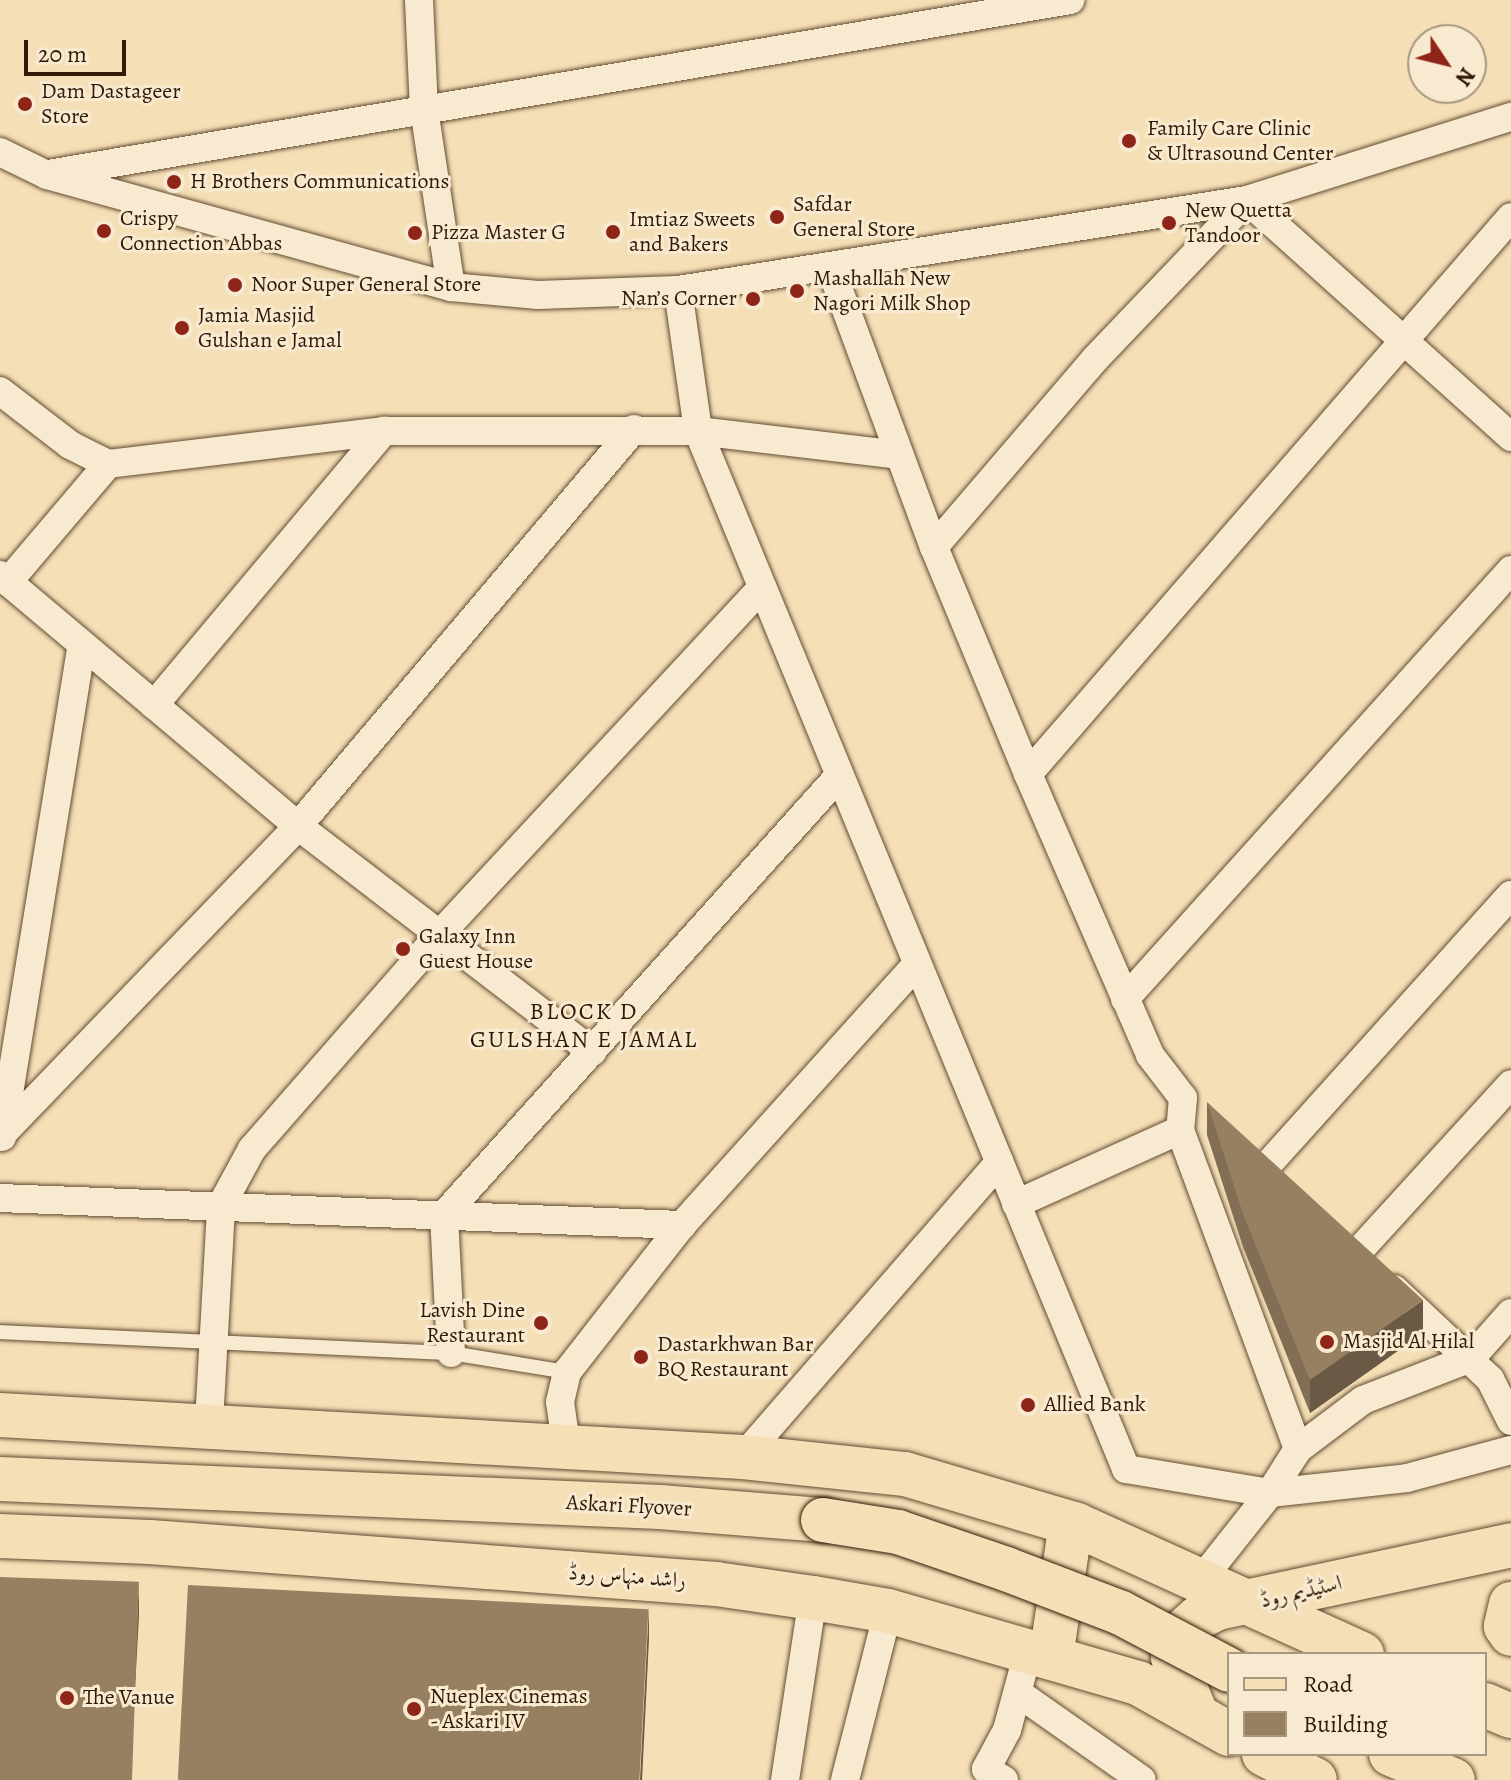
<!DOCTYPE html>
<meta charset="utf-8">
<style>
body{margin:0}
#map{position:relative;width:1511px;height:1780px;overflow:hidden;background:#f5dfb6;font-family:Alegreya,Amiri,serif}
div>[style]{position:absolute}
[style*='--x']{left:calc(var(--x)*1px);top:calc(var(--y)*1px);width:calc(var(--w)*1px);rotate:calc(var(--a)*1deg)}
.roads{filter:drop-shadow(0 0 2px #624b32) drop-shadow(0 0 2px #624b32)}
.lane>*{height:14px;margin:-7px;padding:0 7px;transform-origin:7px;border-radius:7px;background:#f8ead0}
.street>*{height:28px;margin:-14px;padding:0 14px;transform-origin:14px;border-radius:14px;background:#f8ead0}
.primary>*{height:44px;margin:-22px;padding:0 22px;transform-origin:22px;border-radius:22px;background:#f5dfb6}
.bridges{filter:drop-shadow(0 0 2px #311a06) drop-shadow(0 0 2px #311a06)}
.primary-bridge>*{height:44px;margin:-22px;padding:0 22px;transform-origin:22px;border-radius:22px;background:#f5dfb6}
.wall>*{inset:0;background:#826e54}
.shaded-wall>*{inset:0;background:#6a5a45}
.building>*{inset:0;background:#978062;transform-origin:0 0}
.dots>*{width:22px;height:22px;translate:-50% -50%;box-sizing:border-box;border:4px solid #f8ead0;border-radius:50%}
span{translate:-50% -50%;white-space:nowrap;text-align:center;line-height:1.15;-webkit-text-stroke:6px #f8ead0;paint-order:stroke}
.poi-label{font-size:22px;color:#311a06}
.left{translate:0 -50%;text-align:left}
.right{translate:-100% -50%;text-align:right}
.street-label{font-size:22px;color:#311a06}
.neighbourhood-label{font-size:24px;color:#311a06;letter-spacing:2px}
.legend{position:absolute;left:1227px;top:1652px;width:260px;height:104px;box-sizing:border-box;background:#f8ead0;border:2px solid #a8977f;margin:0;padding:10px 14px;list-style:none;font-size:24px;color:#311a06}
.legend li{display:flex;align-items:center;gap:16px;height:40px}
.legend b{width:40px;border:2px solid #a8977f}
.north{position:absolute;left:1407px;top:24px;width:80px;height:80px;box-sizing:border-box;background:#f8ead0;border:2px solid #a8977f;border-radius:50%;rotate:125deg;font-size:22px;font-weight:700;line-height:32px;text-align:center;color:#311a06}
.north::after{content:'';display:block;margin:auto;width:28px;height:36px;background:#8f2418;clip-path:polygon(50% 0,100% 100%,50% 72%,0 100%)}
.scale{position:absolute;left:24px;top:40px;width:102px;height:36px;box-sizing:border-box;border:4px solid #311a06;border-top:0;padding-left:10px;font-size:24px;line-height:28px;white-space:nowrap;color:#311a06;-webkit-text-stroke:6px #f8ead0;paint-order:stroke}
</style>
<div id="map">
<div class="roads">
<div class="lane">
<i style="--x:0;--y:1332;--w:451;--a:2.7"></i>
<i style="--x:451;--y:1353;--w:118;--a:9.3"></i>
</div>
<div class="street">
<i style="--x:419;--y:0;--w:109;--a:87.4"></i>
<i style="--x:424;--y:109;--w:180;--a:81.4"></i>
<i style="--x:0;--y:152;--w:52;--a:26.1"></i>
<i style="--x:47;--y:175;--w:419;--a:15.5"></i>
<i style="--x:451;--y:287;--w:87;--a:5.3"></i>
<i style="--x:538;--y:295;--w:140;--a:-2"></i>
<i style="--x:678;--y:290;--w:576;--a:-8.99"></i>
<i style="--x:1247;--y:200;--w:277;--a:-17.5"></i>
<i style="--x:54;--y:173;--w:1031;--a:-9.66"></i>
<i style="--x:831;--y:269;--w:296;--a:69.7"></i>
<i style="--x:934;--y:547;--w:246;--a:67.5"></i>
<i style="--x:1028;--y:774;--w:306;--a:66.5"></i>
<i style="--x:1150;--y:1055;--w:54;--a:52.5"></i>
<i style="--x:1183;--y:1098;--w:32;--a:95"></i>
<i style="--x:1180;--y:1130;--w:340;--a:69.7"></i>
<i style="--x:678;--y:290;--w:142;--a:81.9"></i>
<i style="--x:698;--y:431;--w:1123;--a:67.59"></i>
<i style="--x:1126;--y:1469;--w:146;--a:9.5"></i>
<i style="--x:1270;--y:1493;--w:138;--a:-6.2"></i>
<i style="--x:1407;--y:1478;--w:108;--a:-15.1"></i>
<i style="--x:0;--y:391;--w:88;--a:37.6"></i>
<i style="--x:70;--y:445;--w:42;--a:26.6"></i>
<i style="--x:934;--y:547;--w:248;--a:-49.4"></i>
<i style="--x:1095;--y:359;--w:220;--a:-46.3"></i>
<i style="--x:1247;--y:200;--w:355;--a:41.9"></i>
<i style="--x:0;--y:575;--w:390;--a:40.1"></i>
<i style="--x:298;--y:826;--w:371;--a:37.5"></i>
<i style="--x:8;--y:582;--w:155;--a:-49.7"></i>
<i style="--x:108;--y:464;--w:278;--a:-6.8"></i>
<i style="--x:384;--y:431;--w:314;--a:0"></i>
<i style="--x:698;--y:431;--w:201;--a:6.8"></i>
<i style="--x:154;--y:705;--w:358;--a:-50"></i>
<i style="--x:1028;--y:774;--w:737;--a:-49.07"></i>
<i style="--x:1125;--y:999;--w:577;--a:-48.02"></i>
<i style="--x:2;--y:1134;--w:427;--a:-46.1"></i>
<i style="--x:298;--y:826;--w:520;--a:-49.76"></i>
<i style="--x:2;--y:1137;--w:498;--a:-80.8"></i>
<i style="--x:1263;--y:1170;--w:370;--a:-48"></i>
<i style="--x:0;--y:1198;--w:683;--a:2.27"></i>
<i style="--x:1016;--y:1204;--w:180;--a:-24.3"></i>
<i style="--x:1356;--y:1254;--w:230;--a:-47.6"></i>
<i style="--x:1394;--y:1289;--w:132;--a:43.2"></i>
<i style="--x:1490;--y:1379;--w:47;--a:63.4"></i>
<i style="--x:451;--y:1353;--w:138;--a:-92.9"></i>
<i style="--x:444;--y:1215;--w:591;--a:-48.02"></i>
<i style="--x:209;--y:1423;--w:217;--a:-86.8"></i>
<i style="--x:221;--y:1206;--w:65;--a:-61.5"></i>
<i style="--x:252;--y:1149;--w:286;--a:-48.8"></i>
<i style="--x:440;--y:934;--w:473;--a:-47.1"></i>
<i style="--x:567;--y:1451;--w:49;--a:-98.1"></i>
<i style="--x:560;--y:1402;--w:31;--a:-77"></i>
<i style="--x:567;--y:1372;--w:187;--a:-52"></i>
<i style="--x:682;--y:1225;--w:351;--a:-48"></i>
<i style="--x:743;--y:1457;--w:391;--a:-49"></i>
<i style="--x:1201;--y:1580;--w:111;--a:-51.6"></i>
<i style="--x:1270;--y:1493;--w:52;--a:-57.5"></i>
<i style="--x:1298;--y:1449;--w:81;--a:-37"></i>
<i style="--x:1363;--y:1400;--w:116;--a:-21.3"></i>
<i style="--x:1471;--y:1358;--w:60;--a:-48.4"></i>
<i style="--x:1018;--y:1693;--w:151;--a:35.1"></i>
<i style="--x:785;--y:1780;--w:184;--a:-81.3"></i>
<i style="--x:845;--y:1780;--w:174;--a:-75.7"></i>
<i style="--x:1004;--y:1780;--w:21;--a:-149"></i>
<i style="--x:986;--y:1769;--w:44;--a:-61.7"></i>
<i style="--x:1007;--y:1730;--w:81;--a:-74.9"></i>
</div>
<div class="primary">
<i style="--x:0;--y:1415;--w:744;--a:3.24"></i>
<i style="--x:743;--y:1457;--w:163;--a:6"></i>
<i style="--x:905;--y:1474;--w:179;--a:16.5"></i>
<i style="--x:1077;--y:1525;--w:313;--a:24.4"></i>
<i style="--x:0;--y:1479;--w:661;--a:2.43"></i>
<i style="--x:660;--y:1507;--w:164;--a:4.6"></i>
<i style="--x:0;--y:1536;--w:150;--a:2.3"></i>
<i style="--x:150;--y:1542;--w:568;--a:4.24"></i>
<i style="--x:716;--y:1584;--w:98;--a:8.2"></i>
<i style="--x:813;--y:1598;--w:76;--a:9.8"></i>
<i style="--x:888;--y:1611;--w:260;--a:16.1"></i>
<i style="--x:1138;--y:1683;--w:104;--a:29.3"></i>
<i style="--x:1511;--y:1604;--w:23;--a:103"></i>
<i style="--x:1506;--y:1626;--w:9;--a:58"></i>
<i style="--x:1051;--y:1657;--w:135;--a:-81.5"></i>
<i style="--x:1485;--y:1705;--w:28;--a:23"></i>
<i style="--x:1196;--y:1714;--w:61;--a:-112"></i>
<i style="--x:1173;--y:1657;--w:27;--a:-70"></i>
<i style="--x:1182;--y:1632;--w:21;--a:-41"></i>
<i style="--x:1198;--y:1618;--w:22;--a:-27"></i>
<i style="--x:1218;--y:1608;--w:300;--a:-12.1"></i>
<i style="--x:1264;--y:1754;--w:57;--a:27"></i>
<i style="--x:1391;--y:1754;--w:67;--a:22.8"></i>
</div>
</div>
<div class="bridges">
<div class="primary-bridge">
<i style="--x:823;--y:1520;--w:76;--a:9.1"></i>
<i style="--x:898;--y:1532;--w:114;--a:18.9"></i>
<i style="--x:1006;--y:1569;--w:123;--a:20.9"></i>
<i style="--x:1121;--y:1613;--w:122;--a:27.8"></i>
</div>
</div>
<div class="wall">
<i style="clip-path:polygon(1207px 1102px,1423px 1333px,1310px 1413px,1243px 1247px,1207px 1135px)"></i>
</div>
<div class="shaded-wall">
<i style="clip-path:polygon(1423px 1300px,1423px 1333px,1310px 1413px,1310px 1380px)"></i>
<i style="clip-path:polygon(139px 1583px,139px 1616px,130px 1780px,129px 1780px)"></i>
<i style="clip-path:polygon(649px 1606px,649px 1639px,642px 1780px,640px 1780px)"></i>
</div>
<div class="building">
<i style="clip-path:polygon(1207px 1102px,1423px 1300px,1310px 1380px,1243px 1214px)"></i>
<i style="left:0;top:1577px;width:139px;height:203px;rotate:2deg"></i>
<i style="left:188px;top:1585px;width:461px;height:195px;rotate:3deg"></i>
</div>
<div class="dots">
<i style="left:25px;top:104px;background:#8f2418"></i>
<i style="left:1129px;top:141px;background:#8f2418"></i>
<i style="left:174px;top:182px;background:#8f2418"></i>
<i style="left:777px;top:217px;background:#8f2418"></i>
<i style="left:1169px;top:223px;background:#8f2418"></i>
<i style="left:104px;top:231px;background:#8f2418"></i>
<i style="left:613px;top:232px;background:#8f2418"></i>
<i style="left:415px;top:233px;background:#8f2418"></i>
<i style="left:235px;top:285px;background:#8f2418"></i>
<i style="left:797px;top:291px;background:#8f2418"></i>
<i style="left:753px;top:299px;background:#8f2418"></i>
<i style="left:182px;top:328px;background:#8f2418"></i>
<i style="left:403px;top:949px;background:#8f2418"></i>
<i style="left:541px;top:1323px;background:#8f2418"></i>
<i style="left:1327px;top:1342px;background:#8f2418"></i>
<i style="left:641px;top:1357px;background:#8f2418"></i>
<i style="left:1028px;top:1405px;background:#8f2418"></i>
<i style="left:67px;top:1698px;background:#8f2418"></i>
<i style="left:414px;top:1709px;background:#8f2418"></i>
</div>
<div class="poi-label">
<span class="left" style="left:41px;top:104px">Dam Dastageer<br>Store</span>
<span class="left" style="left:1147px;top:141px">Family Care Clinic<br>&amp; Ultrasound Center</span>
<span class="left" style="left:190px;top:182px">H Brothers Communications</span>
<span class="left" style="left:793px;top:217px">Safdar<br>General Store</span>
<span class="left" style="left:1185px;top:223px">New Quetta<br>Tandoor</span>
<span class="left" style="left:120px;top:231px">Crispy<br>Connection Abbas</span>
<span class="left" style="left:629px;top:232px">Imtiaz Sweets<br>and Bakers</span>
<span class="left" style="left:431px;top:233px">Pizza Master G</span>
<span class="left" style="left:813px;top:291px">Mashallah New<br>Nagori Milk Shop</span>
<span class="left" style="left:251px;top:285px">Noor Super General Store</span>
<span class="right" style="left:737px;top:299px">Nan’s Corner</span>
<span class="left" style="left:198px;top:328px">Jamia Masjid<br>Gulshan e Jamal</span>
<span class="left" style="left:419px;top:949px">Galaxy Inn<br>Guest House</span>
<span class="right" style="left:525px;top:1323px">Lavish Dine<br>Restaurant</span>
<span class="left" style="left:1343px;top:1342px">Masjid Al Hilal</span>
<span class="left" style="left:657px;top:1357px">Dastarkhwan Bar<br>BQ Restaurant</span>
<span class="left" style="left:1044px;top:1405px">Allied Bank</span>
<span class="left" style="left:430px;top:1709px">Nueplex Cinemas<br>- Askari IV</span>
<span class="left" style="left:83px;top:1698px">The Vanue</span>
</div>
<div class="street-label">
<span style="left:629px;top:1506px;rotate:3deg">Askari Flyover</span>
<span style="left:627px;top:1577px;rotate:4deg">راشد منہاس روڈ</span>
<span style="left:1301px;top:1592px;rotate:-13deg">اسٹیڈیم روڈ</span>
</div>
<div class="neighbourhood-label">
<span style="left:584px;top:1026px">BLOCK D<br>GULSHAN E JAMAL</span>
</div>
<ul class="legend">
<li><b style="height:10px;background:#f5dfb6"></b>Road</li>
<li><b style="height:22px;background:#978062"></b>Building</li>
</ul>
<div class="north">N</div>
<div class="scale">20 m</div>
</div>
